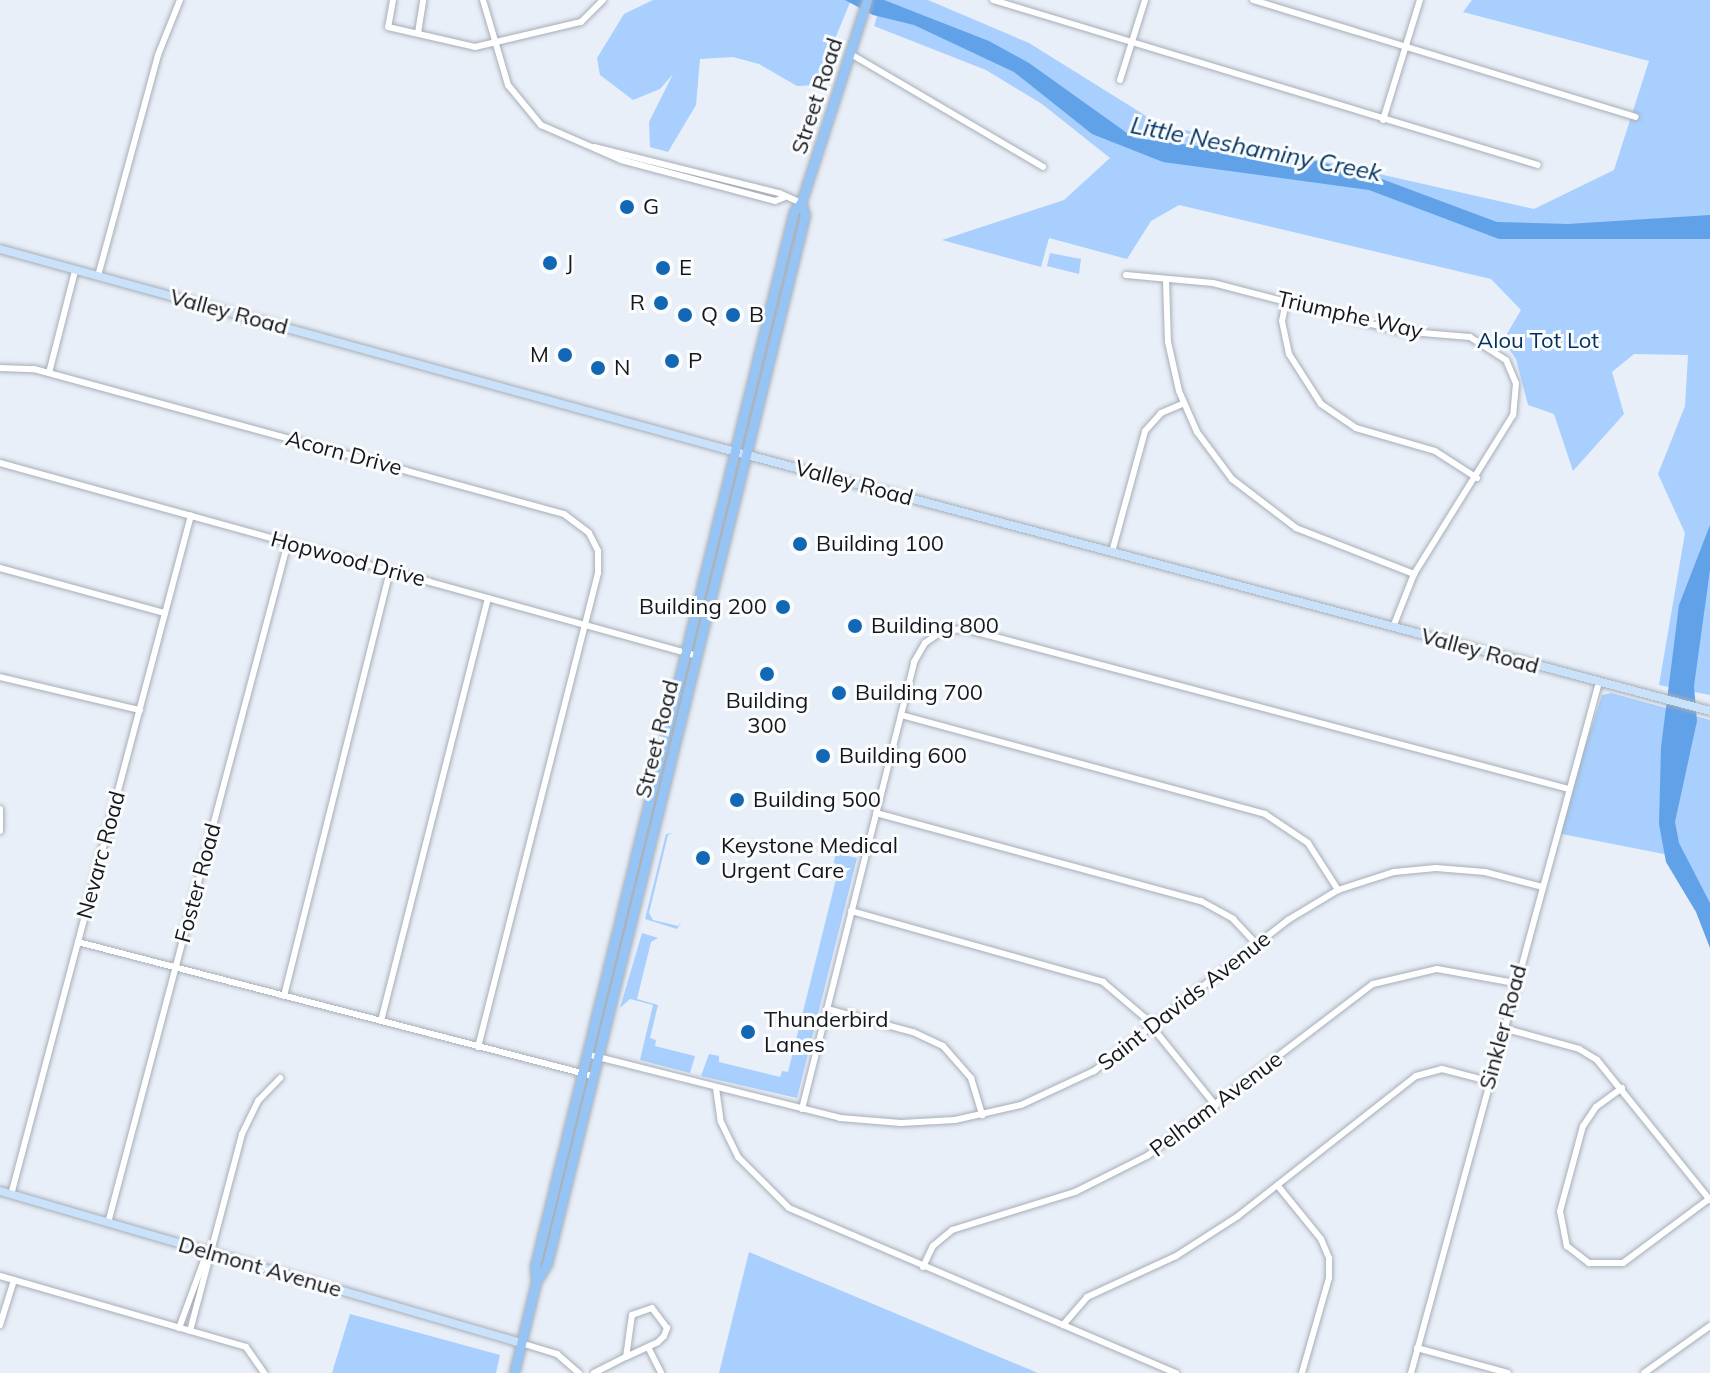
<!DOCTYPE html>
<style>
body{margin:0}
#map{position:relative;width:1710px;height:1373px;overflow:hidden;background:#e8eff8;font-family:Mulish,sans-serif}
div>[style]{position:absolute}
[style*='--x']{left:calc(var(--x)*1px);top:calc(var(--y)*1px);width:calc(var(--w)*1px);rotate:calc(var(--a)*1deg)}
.green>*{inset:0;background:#a8cffd}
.water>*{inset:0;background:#61a1e7}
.roads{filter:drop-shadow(0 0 2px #a7aeb7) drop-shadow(0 0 2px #a7aeb7)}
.street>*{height:6px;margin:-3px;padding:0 3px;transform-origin:3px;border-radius:3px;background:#fff}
.secondary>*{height:8px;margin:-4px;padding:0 4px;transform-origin:4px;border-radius:4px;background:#cae1fa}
.primary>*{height:9px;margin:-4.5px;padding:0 4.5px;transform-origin:4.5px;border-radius:4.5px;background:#95c4f5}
.dots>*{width:22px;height:22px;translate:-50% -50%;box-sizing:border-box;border:4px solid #fafcfe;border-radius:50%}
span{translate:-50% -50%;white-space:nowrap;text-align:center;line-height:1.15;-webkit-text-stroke:6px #fafcfe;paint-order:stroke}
.street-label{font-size:22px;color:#15171a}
.poi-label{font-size:22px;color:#15171a}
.left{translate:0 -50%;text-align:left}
.right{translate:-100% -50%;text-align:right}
.park-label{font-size:22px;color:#02315d}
.water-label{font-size:24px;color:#063662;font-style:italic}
</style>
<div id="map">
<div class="green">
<i style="clip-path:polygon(653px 0,851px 0,816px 85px,797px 86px,759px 64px,733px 57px,700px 59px,696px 105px,668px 152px,650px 147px,649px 122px,673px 74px,660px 89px,633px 100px,600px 75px,597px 58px,624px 14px)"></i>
<i style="clip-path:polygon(882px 0,928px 0,1029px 43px,1159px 124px,1534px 209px,1614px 170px,1649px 61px,1463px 12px,1472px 0,1710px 0,1710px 695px,1659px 685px,1685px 533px,1658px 474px,1685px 406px,1688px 355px,1634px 354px,1612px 372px,1624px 414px,1573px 471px,1554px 414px,1528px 405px,1516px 359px,1507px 346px,1497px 351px,1521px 310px,1491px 279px,1179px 205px,1151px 221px,1127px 259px,1049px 238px,1041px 267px,942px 240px,1064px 200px,1110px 158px,1042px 104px,986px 70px,874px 26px)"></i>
<i style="clip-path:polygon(1050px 253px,1081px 259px,1079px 274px,1047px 266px)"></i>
<i style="clip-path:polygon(1611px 693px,1710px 720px,1710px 931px,1669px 855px,1557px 833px,1602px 695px)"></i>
<i style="clip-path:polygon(673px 833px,668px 835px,649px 913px,653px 920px,678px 926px,682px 921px,677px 929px,645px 919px,666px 834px)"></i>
<i style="clip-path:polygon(836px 853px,857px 858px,797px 1098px,701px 1076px,709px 1054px,719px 1056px,719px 1062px,780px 1077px,782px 1071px,788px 1072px,839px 867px,833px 865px)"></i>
<i style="clip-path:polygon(642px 933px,658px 938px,651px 942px,637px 999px,658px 1005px,650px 1038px,656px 1040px,655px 1046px,695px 1056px,690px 1073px,640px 1060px,653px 1005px,630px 999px,620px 1008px)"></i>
<i style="clip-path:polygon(749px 1252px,1038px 1373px,719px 1373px)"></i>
<i style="clip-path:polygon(350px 1314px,500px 1355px,496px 1373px,332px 1373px)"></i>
</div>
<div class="water">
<i style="clip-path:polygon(845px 0,884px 0,989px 41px,1029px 63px,1134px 138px,1316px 161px,1371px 175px,1497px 222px,1568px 224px,1710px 215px,1710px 239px,1499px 239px,1369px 190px,1163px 162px,1092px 134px,1014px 72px,914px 25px,873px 15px)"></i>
<i style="clip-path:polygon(1710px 525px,1710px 570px,1694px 686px,1697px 721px,1675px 822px,1679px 843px,1710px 903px,1710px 948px,1696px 912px,1666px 862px,1659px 824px,1661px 747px,1679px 605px)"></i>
</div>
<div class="roads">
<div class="street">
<i style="--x:393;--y:0;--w:27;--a:100"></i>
<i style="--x:388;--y:27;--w:89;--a:12.9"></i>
<i style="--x:475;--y:47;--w:109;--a:-13.3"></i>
<i style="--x:581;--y:22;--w:31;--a:-45"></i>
<i style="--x:483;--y:0;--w:89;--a:73.6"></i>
<i style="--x:508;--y:85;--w:52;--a:50.5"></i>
<i style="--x:541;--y:125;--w:87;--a:23.6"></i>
<i style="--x:621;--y:160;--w:159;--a:14.9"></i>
<i style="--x:775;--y:201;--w:9;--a:-21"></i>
<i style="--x:993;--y:0;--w:569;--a:16.84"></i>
<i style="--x:1253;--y:0;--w:400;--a:17"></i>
<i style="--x:418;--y:33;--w:33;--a:-81"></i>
<i style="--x:849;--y:53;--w:225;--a:30.4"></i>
<i style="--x:1120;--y:80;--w:84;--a:-72.6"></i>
<i style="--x:1383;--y:120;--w:126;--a:-72.9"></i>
<i style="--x:594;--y:147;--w:191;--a:14"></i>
<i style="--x:779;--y:193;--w:24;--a:24"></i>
<i style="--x:1126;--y:275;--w:87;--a:5.3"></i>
<i style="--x:1213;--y:283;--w:192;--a:14.5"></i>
<i style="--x:1399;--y:331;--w:71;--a:4.8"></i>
<i style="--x:1470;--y:337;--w:43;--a:32.6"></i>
<i style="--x:1506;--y:360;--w:25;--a:67"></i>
<i style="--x:1516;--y:383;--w:32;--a:95"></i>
<i style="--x:1513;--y:415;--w:187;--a:121.9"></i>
<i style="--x:1414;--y:574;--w:57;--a:111.6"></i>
<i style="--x:98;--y:276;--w:229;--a:-74.8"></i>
<i style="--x:158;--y:55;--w:59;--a:-68.2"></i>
<i style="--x:1166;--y:280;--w:62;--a:88.2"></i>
<i style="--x:1168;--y:342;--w:50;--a:77.3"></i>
<i style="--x:1179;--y:391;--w:45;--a:66.3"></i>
<i style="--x:1197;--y:432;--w:59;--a:53.3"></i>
<i style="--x:1232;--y:479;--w:81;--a:37.4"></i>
<i style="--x:1296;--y:528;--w:127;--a:21.3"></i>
<i style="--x:1286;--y:301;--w:20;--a:101"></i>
<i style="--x:1282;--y:321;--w:34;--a:78"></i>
<i style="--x:1289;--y:354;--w:59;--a:57.4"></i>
<i style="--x:1321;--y:404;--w:42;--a:34.4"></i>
<i style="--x:1356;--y:428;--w:82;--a:16.2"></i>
<i style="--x:1435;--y:451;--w:50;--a:32.7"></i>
<i style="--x:0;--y:368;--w:34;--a:2"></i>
<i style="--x:34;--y:369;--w:549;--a:15.3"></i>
<i style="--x:564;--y:514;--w:31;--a:37"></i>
<i style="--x:589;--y:533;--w:20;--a:63"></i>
<i style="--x:598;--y:551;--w:22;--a:90"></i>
<i style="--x:598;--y:573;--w:489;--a:104.2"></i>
<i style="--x:49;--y:373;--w:105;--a:-75.7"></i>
<i style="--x:0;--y:463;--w:723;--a:15.48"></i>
<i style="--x:1112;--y:552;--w:125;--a:-74.7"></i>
<i style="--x:1145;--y:431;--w:24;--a:-48"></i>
<i style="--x:1161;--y:413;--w:25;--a:-23"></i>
<i style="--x:0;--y:568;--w:171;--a:15.3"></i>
<i style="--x:0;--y:677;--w:144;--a:13.3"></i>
<i style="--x:901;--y:715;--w:377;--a:15.2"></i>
<i style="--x:1265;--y:814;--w:52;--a:34"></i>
<i style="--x:1308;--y:843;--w:56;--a:57.4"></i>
<i style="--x:0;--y:809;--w:22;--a:90"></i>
<i style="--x:876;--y:813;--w:337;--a:15.2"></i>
<i style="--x:1201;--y:901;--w:37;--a:29"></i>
<i style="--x:1233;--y:919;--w:35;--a:47"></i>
<i style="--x:851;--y:911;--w:262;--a:15.7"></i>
<i style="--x:1103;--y:982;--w:54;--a:40.5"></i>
<i style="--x:1144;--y:1017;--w:114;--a:51"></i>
<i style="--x:78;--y:942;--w:532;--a:14.58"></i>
<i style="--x:284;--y:996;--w:438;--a:-76"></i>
<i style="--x:827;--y:1009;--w:89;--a:15"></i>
<i style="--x:913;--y:1032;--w:33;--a:25"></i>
<i style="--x:943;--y:1046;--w:43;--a:48.8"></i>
<i style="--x:971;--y:1078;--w:39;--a:73"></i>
<i style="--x:381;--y:1021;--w:436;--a:-75.8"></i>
<i style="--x:1503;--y:1028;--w:79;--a:15.4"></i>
<i style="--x:1579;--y:1049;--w:21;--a:31"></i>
<i style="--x:1597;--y:1060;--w:180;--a:51.1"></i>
<i style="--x:594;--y:1056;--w:254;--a:14.1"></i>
<i style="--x:840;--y:1118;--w:61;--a:4.7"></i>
<i style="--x:901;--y:1123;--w:54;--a:-3.2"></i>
<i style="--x:955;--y:1120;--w:68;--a:-12.8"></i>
<i style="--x:1021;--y:1105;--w:81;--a:-25"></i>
<i style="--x:1094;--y:1071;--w:246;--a:-37.9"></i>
<i style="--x:1288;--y:920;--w:58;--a:-31"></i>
<i style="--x:1338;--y:890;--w:59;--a:-17.8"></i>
<i style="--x:1394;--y:872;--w:42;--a:-5.4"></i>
<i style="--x:1436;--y:868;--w:49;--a:4.7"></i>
<i style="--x:1485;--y:872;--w:59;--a:14.7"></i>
<i style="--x:716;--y:1088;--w:34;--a:82"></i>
<i style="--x:721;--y:1122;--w:39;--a:64"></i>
<i style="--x:738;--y:1157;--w:72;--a:45"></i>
<i style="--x:789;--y:1208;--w:421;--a:23.1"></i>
<i style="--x:1622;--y:1088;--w:32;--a:144"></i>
<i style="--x:1596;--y:1107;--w:23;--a:124"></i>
<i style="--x:1583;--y:1126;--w:88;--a:105.1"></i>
<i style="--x:1560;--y:1211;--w:36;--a:79"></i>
<i style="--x:1567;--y:1246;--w:28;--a:38"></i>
<i style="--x:1589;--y:1263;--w:34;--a:0"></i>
<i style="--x:1623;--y:1263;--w:107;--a:-36.7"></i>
<i style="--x:802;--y:1109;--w:461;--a:-75.9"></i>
<i style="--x:914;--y:662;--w:22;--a:-60"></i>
<i style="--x:925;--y:643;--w:21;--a:-35"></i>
<i style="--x:942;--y:631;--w:23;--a:-5"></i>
<i style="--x:965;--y:629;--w:625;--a:14.84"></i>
<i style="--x:1278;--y:1186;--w:68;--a:50.9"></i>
<i style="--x:1321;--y:1239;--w:21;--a:67"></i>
<i style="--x:1329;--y:1258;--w:20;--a:90"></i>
<i style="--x:1329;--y:1278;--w:99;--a:105.9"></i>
<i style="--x:11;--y:1195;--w:703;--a:-75.17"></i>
<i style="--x:108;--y:1223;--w:704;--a:-75.19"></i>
<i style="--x:923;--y:1267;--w:23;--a:-65"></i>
<i style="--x:933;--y:1246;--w:25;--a:-40"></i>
<i style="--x:952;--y:1230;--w:129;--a:-17.2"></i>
<i style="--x:1075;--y:1192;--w:80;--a:-26.6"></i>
<i style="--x:1147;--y:1156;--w:284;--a:-37.3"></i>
<i style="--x:1373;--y:984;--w:66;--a:-13.2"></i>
<i style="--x:1437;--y:969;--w:79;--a:10.2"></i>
<i style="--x:0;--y:1276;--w:256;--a:16.1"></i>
<i style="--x:246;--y:1347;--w:32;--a:55"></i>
<i style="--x:0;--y:1325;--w:47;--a:-72.7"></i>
<i style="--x:1063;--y:1325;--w:37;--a:-49"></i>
<i style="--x:1087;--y:1297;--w:98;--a:-24.7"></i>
<i style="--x:1176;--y:1256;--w:74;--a:-32.8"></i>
<i style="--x:1238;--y:1216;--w:226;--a:-38.2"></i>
<i style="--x:1416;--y:1076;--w:27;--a:-15"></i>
<i style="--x:1442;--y:1069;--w:48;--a:14.6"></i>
<i style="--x:179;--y:1328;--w:78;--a:-69.7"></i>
<i style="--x:190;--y:1331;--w:204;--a:-75.2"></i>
<i style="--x:242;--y:1134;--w:37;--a:-64"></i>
<i style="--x:258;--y:1101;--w:32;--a:-46"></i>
<i style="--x:521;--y:1343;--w:38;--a:17"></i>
<i style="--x:557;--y:1354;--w:29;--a:41"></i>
<i style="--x:648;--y:1347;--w:29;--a:63"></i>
<i style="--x:1417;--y:1348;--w:94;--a:15.4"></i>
<i style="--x:594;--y:1373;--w:36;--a:-27"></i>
<i style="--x:626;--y:1357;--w:35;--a:-25"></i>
<i style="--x:658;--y:1342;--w:8;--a:-45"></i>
<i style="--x:664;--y:1336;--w:9;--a:-69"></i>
<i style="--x:667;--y:1328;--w:25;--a:-127"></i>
<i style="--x:652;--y:1308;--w:21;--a:161"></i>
<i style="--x:632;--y:1315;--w:42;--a:98.1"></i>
<i style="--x:1411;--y:1373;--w:716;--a:-74.78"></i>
<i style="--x:1644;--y:1373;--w:81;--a:-35.5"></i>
</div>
<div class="secondary">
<i style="--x:0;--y:249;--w:748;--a:15.43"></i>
<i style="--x:721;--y:448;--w:1023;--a:14.89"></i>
<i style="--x:0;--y:1191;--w:543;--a:16.26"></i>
</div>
<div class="primary">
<i style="--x:536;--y:1282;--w:21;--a:-59"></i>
<i style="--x:547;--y:1264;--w:1080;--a:-76.18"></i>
<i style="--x:805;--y:215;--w:13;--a:-108"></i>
<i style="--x:514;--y:1373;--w:94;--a:-76.4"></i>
<i style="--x:536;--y:1282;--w:16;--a:-94"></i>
<i style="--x:535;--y:1266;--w:1086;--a:-76.21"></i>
<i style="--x:794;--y:211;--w:11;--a:-49"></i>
<i style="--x:801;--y:203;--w:213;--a:-72"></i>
</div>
</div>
<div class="dots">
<i style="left:627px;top:207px;background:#1368b5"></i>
<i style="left:550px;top:263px;background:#1368b5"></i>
<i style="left:663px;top:268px;background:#1368b5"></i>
<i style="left:661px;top:303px;background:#1368b5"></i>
<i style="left:685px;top:315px;background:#1368b5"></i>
<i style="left:733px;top:315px;background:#1368b5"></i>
<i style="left:565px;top:355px;background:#1368b5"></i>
<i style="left:672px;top:361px;background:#1368b5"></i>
<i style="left:598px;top:368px;background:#1368b5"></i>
<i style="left:800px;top:544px;background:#1368b5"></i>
<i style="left:783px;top:607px;background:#1368b5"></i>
<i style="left:855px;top:626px;background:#1368b5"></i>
<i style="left:767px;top:674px;background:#1368b5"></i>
<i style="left:839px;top:693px;background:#1368b5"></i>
<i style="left:823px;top:756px;background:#1368b5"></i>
<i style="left:737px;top:800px;background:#1368b5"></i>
<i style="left:703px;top:858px;background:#1368b5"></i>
<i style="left:748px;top:1032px;background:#1368b5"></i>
</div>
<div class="street-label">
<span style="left:817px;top:96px;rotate:-72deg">Street Road</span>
<span style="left:229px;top:312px;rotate:15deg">Valley Road</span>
<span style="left:1350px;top:315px;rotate:13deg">Triumphe Way</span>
<span style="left:344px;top:453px;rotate:15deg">Acorn Drive</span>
<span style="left:854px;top:483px;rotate:15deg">Valley Road</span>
<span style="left:348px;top:559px;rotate:15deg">Hopwood Drive</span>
<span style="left:1480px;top:651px;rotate:15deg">Valley Road</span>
<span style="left:657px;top:739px;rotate:-76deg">Street Road</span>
<span style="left:101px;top:855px;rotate:-75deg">Nevarc Road</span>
<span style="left:198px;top:883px;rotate:-75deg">Foster Road</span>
<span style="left:1184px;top:1001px;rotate:-38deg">Saint Davids Avenue</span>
<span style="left:1503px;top:1027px;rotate:-75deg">Sinkler Road</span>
<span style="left:1216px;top:1104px;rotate:-37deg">Pelham Avenue</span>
<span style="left:260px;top:1267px;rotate:16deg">Delmont Avenue</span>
</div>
<div class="poi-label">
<span class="left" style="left:643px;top:207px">G</span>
<span class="left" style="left:566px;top:263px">J</span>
<span class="left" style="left:679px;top:268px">E</span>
<span class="right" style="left:645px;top:303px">R</span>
<span class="left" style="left:701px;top:315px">Q</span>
<span class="left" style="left:749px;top:315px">B</span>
<span class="right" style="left:549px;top:355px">M</span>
<span class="left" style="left:688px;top:361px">P</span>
<span class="left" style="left:614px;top:368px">N</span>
<span class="left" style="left:816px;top:544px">Building 100</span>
<span class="right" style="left:767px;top:607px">Building 200</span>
<span class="left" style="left:871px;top:626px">Building 800</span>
<span class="left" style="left:855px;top:693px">Building 700</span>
<span style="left:767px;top:713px">Building<br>300</span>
<span class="left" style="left:839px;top:756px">Building 600</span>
<span class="left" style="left:753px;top:800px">Building 500</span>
<span class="left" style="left:721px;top:858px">Keystone Medical<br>Urgent Care</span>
<span class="left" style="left:764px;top:1032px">Thunderbird<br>Lanes</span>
</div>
<div class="park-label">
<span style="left:1538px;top:341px">Alou Tot Lot</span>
</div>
<div class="water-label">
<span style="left:1256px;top:149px;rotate:11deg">Little Neshaminy Creek</span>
</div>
</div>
